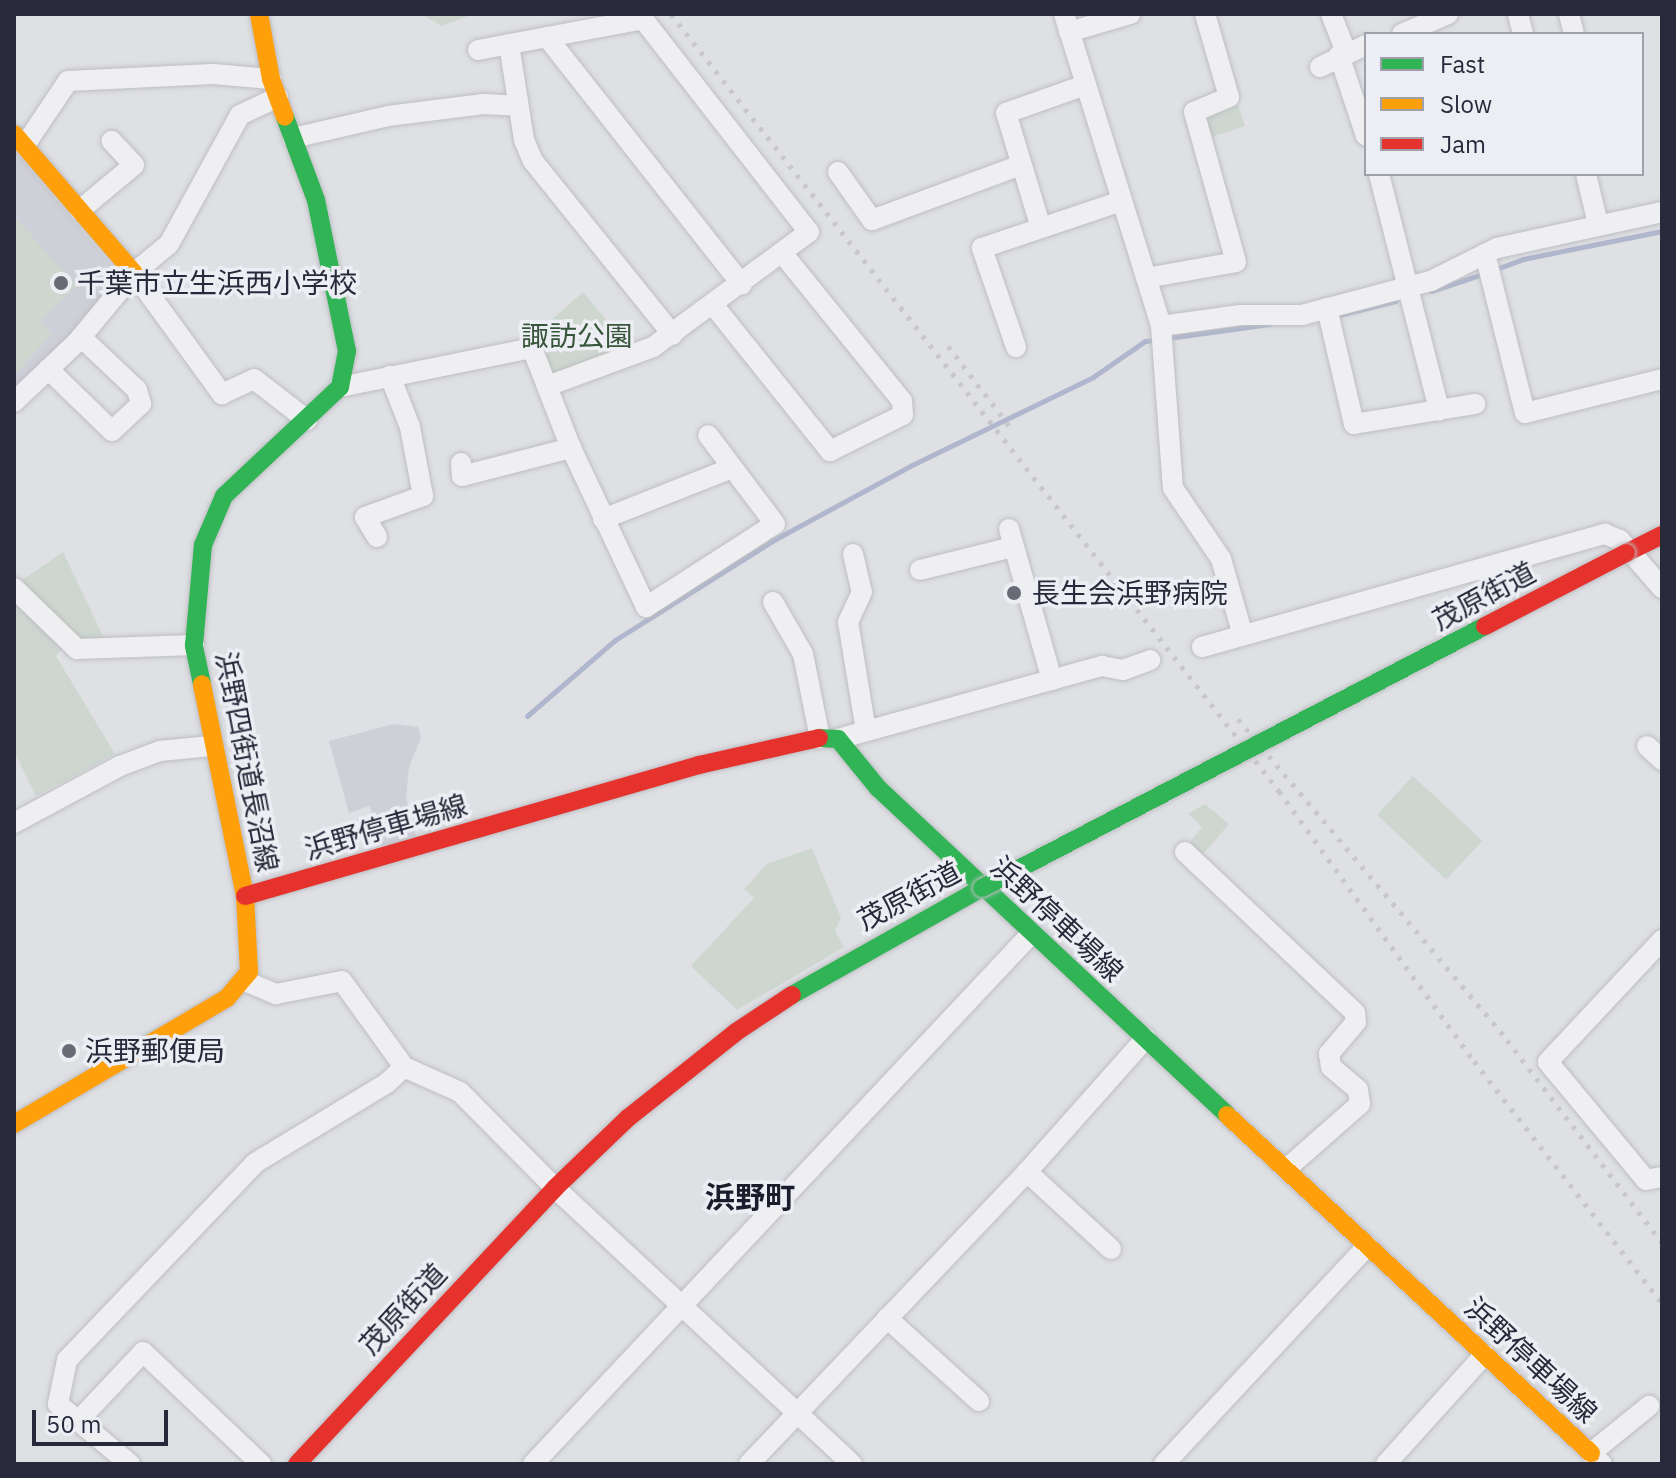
<!DOCTYPE html>
<meta charset="utf-8">
<style>
body{margin:0}
#map{position:relative;width:1676px;height:1478px;overflow:hidden;background:#dfe0e4;font-family:"IBM Plex Sans","Noto Sans JP",sans-serif}
div>[style]{position:absolute}
[style*='--x']{left:calc(var(--x)*1px);top:calc(var(--y)*1px);width:calc(var(--w)*1px);rotate:calc(var(--a)*1deg)}
.built>*{inset:0;background:#cecfd7}
.green>*{inset:0;background:#cdd7d0;transform-origin:0 0}
.stream>*{height:5px;margin:-2.5px;padding:0 2.5px;transform-origin:2.5px;border-radius:2.5px;background:#afb6cd}
.roads{filter:drop-shadow(0 0 2px #bdbec2) drop-shadow(0 0 2px #bdbec2)}
.street>*{height:20px;margin:-10px;padding:0 10px;transform-origin:10px;border-radius:10px;background:#efeff1}
.fast>*{height:18px;margin:-9px;padding:0 9px;transform-origin:9px;border-radius:9px;background:#30b455}
.slow>*{height:18px;margin:-9px;padding:0 9px;transform-origin:9px;border-radius:9px;background:#ff9f0a}
.jam>*{height:18px;margin:-9px;padding:0 9px;transform-origin:9px;border-radius:9px;background:#e5322d}
.rail>*{height:5px;margin-top:-2.5px;transform-origin:0;background:repeating-linear-gradient(90deg,#c8c8cc 0 4px,transparent 0 12px)}
.bridges{filter:drop-shadow(0 0 2px #bcbdc1) drop-shadow(0 0 2px #bcbdc1)}
.fast-bridge>*{height:18px;margin:-9px;padding:0 9px;transform-origin:9px;border-radius:9px;background:#30b455}
.jam-bridge>*{height:18px;margin:-9px;padding:0 9px;transform-origin:9px;border-radius:9px;background:#e5322d}
.dots>*{width:22px;height:22px;translate:-50% -50%;box-sizing:border-box;border:4px solid #edeef4;border-radius:50%}
span{translate:-50% -50%;white-space:nowrap;text-align:center;line-height:1.15;-webkit-text-stroke:7px #edeef4;paint-order:stroke}
.poi-label{font-size:28px;color:#282a3b}
.left{translate:0 -50%;text-align:left}
.park-label{font-size:28px;color:#375539}
.street-label{font-size:28px;color:#282a3b}
.neighbourhood-label{font-size:30px;color:#1b1c2c;font-weight:700}
.frame{position:absolute;inset:0;border:16px solid #282a3b;pointer-events:none}
.legend{position:absolute;left:1364px;top:32px;width:280px;height:144px;box-sizing:border-box;background:#edeef4;border:2px solid #9ea0aa;margin:0;padding:10px 14px;list-style:none;font-size:24px;color:#282a3b}
.legend li{display:flex;align-items:center;gap:16px;height:40px}
.legend b{width:40px;border:2px solid #9ea0aa}
.scale{position:absolute;left:32px;top:1410px;width:136px;height:36px;box-sizing:border-box;border:4px solid #282a3b;border-top:0;padding-left:10px;font-size:24px;line-height:28px;white-space:nowrap;color:#282a3b;-webkit-text-stroke:6px #edeef4;paint-order:stroke}
</style>
<div id="map">
<div class="built">
<i style="clip-path:polygon(14px 150px,112px 266px,105px 301px,14px 392px)"></i>
<i style="clip-path:polygon(394px 724px,418px 727px,421px 737px,409px 767px,406px 798px,416px 837px,382px 847px,370px 806px,349px 813px,329px 741px)"></i>
</div>
<div class="green">
<i style="clip-path:polygon(421px 14px,473px 14px,442px 26px)"></i>
<i style="clip-path:polygon(1238px 105px,1245px 126px,1206px 139px,1202px 126px,1212px 113px)"></i>
<i style="clip-path:polygon(14px 216px,77px 286px,40px 322px,52px 334px,14px 375px)"></i>
<i style="clip-path:polygon(583px 292px,629px 347px,554px 377px,534px 335px)"></i>
<i style="clip-path:polygon(63px 552px,104px 638px,74px 640px,22px 580px)"></i>
<i style="clip-path:polygon(14px 595px,64px 646px,56px 656px,115px 754px,36px 796px,14px 751px)"></i>
<i style="left:1413px;top:776px;width:95px;height:53px;rotate:43deg"></i>
<i style="clip-path:polygon(1205px 804px,1229px 824px,1197px 861px,1185px 848px,1202px 827px,1188px 814px)"></i>
<i style="clip-path:polygon(812px 848px,841px 918px,835px 930px,844px 947px,737px 1010px,691px 966px,754px 898px,744px 889px,767px 864px)"></i>
</div>
<div class="stream">
<i style="--x:1496;--y:269;--w:29;--a:-20"></i>
<i style="--x:1523;--y:259;--w:142;--a:-11.4"></i>
<i style="--x:1431;--y:291;--w:58;--a:-18.1"></i>
<i style="--x:1335;--y:316;--w:62;--a:-14"></i>
<i style="--x:1168;--y:338;--w:102;--a:-7.9"></i>
<i style="--x:527;--y:716;--w:116;--a:-40.8"></i>
<i style="--x:615;--y:640;--w:186;--a:-32.2"></i>
<i style="--x:772;--y:541;--w:159;--a:-28.5"></i>
<i style="--x:912;--y:465;--w:201;--a:-25.9"></i>
<i style="--x:1093;--y:377;--w:63;--a:-34.7"></i>
<i style="--x:1145;--y:341;--w:13;--a:-4"></i>
</div>
<div class="roads">
<div class="street">
<i style="--x:1064;--y:14;--w:327;--a:72.7"></i>
<i style="--x:1161;--y:326;--w:162;--a:85.8"></i>
<i style="--x:1173;--y:488;--w:86;--a:55.9"></i>
<i style="--x:1221;--y:559;--w:79;--a:73.9"></i>
<i style="--x:1331;--y:14;--w:41;--a:68.5"></i>
<i style="--x:1518;--y:14;--w:21;--a:76"></i>
<i style="--x:1569;--y:14;--w:21;--a:76"></i>
<i style="--x:1069;--y:32;--w:64;--a:-16.4"></i>
<i style="--x:1402;--y:34;--w:50;--a:-23.5"></i>
<i style="--x:547;--y:37;--w:315;--a:51.8"></i>
<i style="--x:509;--y:44;--w:97;--a:81.1"></i>
<i style="--x:524;--y:140;--w:23;--a:67"></i>
<i style="--x:533;--y:161;--w:223;--a:51.2"></i>
<i style="--x:478;--y:50;--w:168;--a:-10.6"></i>
<i style="--x:643;--y:19;--w:270;--a:52.1"></i>
<i style="--x:809;--y:232;--w:194;--a:143.6"></i>
<i style="--x:653;--y:347;--w:110;--a:159.7"></i>
<i style="--x:1339;--y:55;--w:85;--a:71.6"></i>
<i style="--x:1320;--y:67;--w:51;--a:-25.6"></i>
<i style="--x:293;--y:138;--w:98;--a:-13"></i>
<i style="--x:388;--y:116;--w:96;--a:-7.2"></i>
<i style="--x:483;--y:104;--w:34;--a:3"></i>
<i style="--x:25;--y:145;--w:77;--a:-56.1"></i>
<i style="--x:68;--y:81;--w:145;--a:-2.8"></i>
<i style="--x:213;--y:74;--w:58;--a:4.9"></i>
<i style="--x:838;--y:172;--w:59;--a:54.7"></i>
<i style="--x:872;--y:220;--w:159;--a:-20.3"></i>
<i style="--x:1379;--y:174;--w:244;--a:75.7"></i>
<i style="--x:1586;--y:174;--w:51;--a:76.5"></i>
<i style="--x:80;--y:210;--w:70;--a:-39.8"></i>
<i style="--x:134;--y:165;--w:33;--a:-133"></i>
<i style="--x:1041;--y:228;--w:120;--a:-106.9"></i>
<i style="--x:1006;--y:113;--w:84;--a:-19.5"></i>
<i style="--x:1485;--y:254;--w:164;--a:75.9"></i>
<i style="--x:1525;--y:413;--w:141;--a:-13.9"></i>
<i style="--x:134;--y:273;--w:150;--a:54"></i>
<i style="--x:222;--y:394;--w:35;--a:-25"></i>
<i style="--x:254;--y:379;--w:67;--a:37.7"></i>
<i style="--x:1146;--y:278;--w:91;--a:-10.1"></i>
<i style="--x:1236;--y:262;--w:156;--a:-105.6"></i>
<i style="--x:1194;--y:112;--w:38;--a:-23"></i>
<i style="--x:1229;--y:97;--w:86;--a:-106.1"></i>
<i style="--x:714;--y:306;--w:186;--a:51.3"></i>
<i style="--x:830;--y:451;--w:81;--a:-26.3"></i>
<i style="--x:903;--y:415;--w:14;--a:-94"></i>
<i style="--x:902;--y:401;--w:189;--a:-129"></i>
<i style="--x:1327;--y:308;--w:119;--a:76.9"></i>
<i style="--x:1354;--y:424;--w:123;--a:-9.4"></i>
<i style="--x:1161;--y:326;--w:80;--a:-7.9"></i>
<i style="--x:1240;--y:315;--w:62;--a:0"></i>
<i style="--x:1302;--y:315;--w:133;--a:-14.8"></i>
<i style="--x:1431;--y:281;--w:74;--a:-26.6"></i>
<i style="--x:1497;--y:248;--w:169;--a:-12.3"></i>
<i style="--x:1016;--y:347;--w:105;--a:-109"></i>
<i style="--x:982;--y:248;--w:148;--a:-18.6"></i>
<i style="--x:48;--y:369;--w:89;--a:44.1"></i>
<i style="--x:112;--y:431;--w:40;--a:-43"></i>
<i style="--x:141;--y:404;--w:15;--a:-106"></i>
<i style="--x:137;--y:390;--w:77;--a:-136.6"></i>
<i style="--x:340;--y:387;--w:196;--a:-11.5"></i>
<i style="--x:532;--y:348;--w:107;--a:68.7"></i>
<i style="--x:571;--y:448;--w:176;--a:64.7"></i>
<i style="--x:646;--y:607;--w:153;--a:-32.8"></i>
<i style="--x:775;--y:524;--w:111;--a:-127"></i>
<i style="--x:14;--y:402;--w:87;--a:-43.6"></i>
<i style="--x:77;--y:342;--w:89;--a:-50.4"></i>
<i style="--x:134;--y:273;--w:45;--a:-39.6"></i>
<i style="--x:169;--y:244;--w:147;--a:-61.2"></i>
<i style="--x:240;--y:115;--w:42;--a:-25.3"></i>
<i style="--x:461;--y:463;--w:13;--a:86"></i>
<i style="--x:462;--y:476;--w:113;--a:-14.4"></i>
<i style="--x:603;--y:519;--w:139;--a:-21.6"></i>
<i style="--x:1009;--y:529;--w:157;--a:74.1"></i>
<i style="--x:377;--y:537;--w:23;--a:-121"></i>
<i style="--x:365;--y:517;--w:62;--a:-19.9"></i>
<i style="--x:423;--y:496;--w:70;--a:-100.7"></i>
<i style="--x:410;--y:427;--w:55;--a:-111.4"></i>
<i style="--x:853;--y:554;--w:39;--a:77"></i>
<i style="--x:862;--y:592;--w:33;--a:115"></i>
<i style="--x:848;--y:622;--w:110;--a:80.6"></i>
<i style="--x:920;--y:570;--w:96;--a:-13.9"></i>
<i style="--x:14;--y:588;--w:88;--a:44.1"></i>
<i style="--x:77;--y:649;--w:117;--a:-2"></i>
<i style="--x:773;--y:602;--w:60;--a:60"></i>
<i style="--x:803;--y:654;--w:86;--a:78.6"></i>
<i style="--x:1202;--y:647;--w:419;--a:-15.7"></i>
<i style="--x:1605;--y:534;--w:16;--a:22"></i>
<i style="--x:1620;--y:540;--w:64;--a:48.8"></i>
<i style="--x:838;--y:739;--w:274;--a:-15.5"></i>
<i style="--x:1102;--y:666;--w:21;--a:11"></i>
<i style="--x:1123;--y:670;--w:29;--a:-20"></i>
<i style="--x:1647;--y:746;--w:21;--a:43"></i>
<i style="--x:14;--y:823;--w:120;--a:-28.3"></i>
<i style="--x:120;--y:766;--w:43;--a:-20.6"></i>
<i style="--x:160;--y:751;--w:51;--a:-5.6"></i>
<i style="--x:1185;--y:852;--w:234;--a:43.4"></i>
<i style="--x:1355;--y:1013;--w:9;--a:84"></i>
<i style="--x:1356;--y:1022;--w:42;--a:130.2"></i>
<i style="--x:1329;--y:1054;--w:13;--a:81"></i>
<i style="--x:1331;--y:1067;--w:35;--a:40"></i>
<i style="--x:1358;--y:1090;--w:14;--a:82"></i>
<i style="--x:1360;--y:1104;--w:98;--a:138.7"></i>
<i style="--x:1662;--y:940;--w:167;--a:133.1"></i>
<i style="--x:1548;--y:1062;--w:153;--a:50.3"></i>
<i style="--x:1646;--y:1180;--w:16;--a:-11"></i>
<i style="--x:245;--y:981;--w:34;--a:23"></i>
<i style="--x:276;--y:994;--w:67;--a:-11.1"></i>
<i style="--x:342;--y:981;--w:106;--a:54.2"></i>
<i style="--x:404;--y:1067;--w:61;--a:24.1"></i>
<i style="--x:460;--y:1092;--w:135;--a:45.3"></i>
<i style="--x:555;--y:1188;--w:405;--a:42.9"></i>
<i style="--x:1027;--y:1172;--w:114;--a:42.5"></i>
<i style="--x:887;--y:1318;--w:124;--a:42.1"></i>
<i style="--x:79;--y:1420;--w:93;--a:-46.7"></i>
<i style="--x:143;--y:1352;--w:163;--a:43.5"></i>
<i style="--x:130;--y:1464;--w:94;--a:-140.2"></i>
<i style="--x:58;--y:1404;--w:45;--a:-78.4"></i>
<i style="--x:67;--y:1360;--w:272;--a:-46.3"></i>
<i style="--x:255;--y:1163;--w:154;--a:-31.2"></i>
<i style="--x:387;--y:1083;--w:23;--a:-43"></i>
<i style="--x:533;--y:1464;--w:727;--a:-46.78"></i>
<i style="--x:749;--y:1464;--w:403;--a:-46.4"></i>
<i style="--x:1027;--y:1172;--w:179;--a:-48.4"></i>
<i style="--x:1164;--y:1464;--w:298;--a:-47"></i>
<i style="--x:1386;--y:1464;--w:147;--a:-48"></i>
<i style="--x:1602;--y:1464;--w:16;--a:-135"></i>
<i style="--x:1591;--y:1453;--w:75;--a:-39"></i>
</div>
<div class="fast">
<i style="--x:202;--y:684;--w:40;--a:-102"></i>
<i style="--x:194;--y:645;--w:100;--a:-84.9"></i>
<i style="--x:203;--y:545;--w:53;--a:-66.8"></i>
<i style="--x:224;--y:496;--w:159;--a:-43.2"></i>
<i style="--x:340;--y:387;--w:37;--a:-79"></i>
<i style="--x:347;--y:351;--w:154;--a:-101.6"></i>
<i style="--x:316;--y:200;--w:89;--a:-110.5"></i>
<i style="--x:819;--y:738;--w:19;--a:3"></i>
<i style="--x:838;--y:739;--w:63;--a:50.8"></i>
<i style="--x:878;--y:788;--w:478;--a:43.1"></i>
<i style="--x:792;--y:995;--w:218;--a:-29.4"></i>
</div>
<div class="slow">
<i style="--x:259;--y:14;--w:66;--a:79.5"></i>
<i style="--x:271;--y:79;--w:40;--a:69.8"></i>
<i style="--x:14;--y:134;--w:184;--a:49.2"></i>
<i style="--x:1227;--y:1115;--w:497;--a:42.9"></i>
<i style="--x:14;--y:1124;--w:247;--a:-30.6"></i>
<i style="--x:227;--y:998;--w:34;--a:-50"></i>
<i style="--x:249;--y:972;--w:76;--a:-93"></i>
<i style="--x:245;--y:896;--w:216;--a:-101.5"></i>
</div>
<div class="jam">
<i style="--x:1626;--y:553;--w:40;--a:-26.6"></i>
<i style="--x:245;--y:896;--w:473;--a:-16.1"></i>
<i style="--x:699;--y:765;--w:123;--a:-12.7"></i>
<i style="--x:297;--y:1464;--w:378;--a:-46.9"></i>
<i style="--x:555;--y:1188;--w:101;--a:-43.8"></i>
<i style="--x:628;--y:1118;--w:138;--a:-38.5"></i>
<i style="--x:736;--y:1032;--w:67;--a:-33.5"></i>
</div>
</div>
<div class="rail">
<i style="--x:671;--y:14;--w:987;--a:51.96"></i>
<i style="--x:1279;--y:791;--w:333;--a:54.2"></i>
<i style="--x:1474;--y:1061;--w:306;--a:52.2"></i>
<i style="--x:948;--y:346;--w:108;--a:52.5"></i>
<i style="--x:1238;--y:719;--w:419;--a:50"></i>
<i style="--x:1507;--y:1040;--w:255;--a:52.6"></i>
</div>
<div class="bridges">
<div class="fast-bridge">
<i style="--x:982;--y:888;--w:567;--a:-27.51"></i>
</div>
<div class="jam-bridge">
<i style="--x:1485;--y:626;--w:159;--a:-27.4"></i>
</div>
</div>
<div class="dots">
<i style="left:61px;top:283px;background:#686a76"></i>
<i style="left:1014px;top:593px;background:#686a76"></i>
<i style="left:69px;top:1051px;background:#686a76"></i>
</div>
<div class="poi-label">
<span class="left" style="left:77px;top:283px">千葉市立生浜西小学校</span>
<span class="left" style="left:1032px;top:593px">長生会浜野病院</span>
<span class="left" style="left:85px;top:1051px">浜野郵便局</span>
</div>
<div class="park-label">
<span style="left:577px;top:336px">諏訪公園</span>
</div>
<div class="street-label">
<span style="left:1484px;top:596px;rotate:-28deg">茂原街道</span>
<span style="left:247px;top:762px;rotate:79deg">浜野四街道長沼線</span>
<span style="left:386px;top:827px;rotate:-16deg">浜野停車場線</span>
<span style="left:909px;top:896px;rotate:-28deg">茂原街道</span>
<span style="left:1057px;top:919px;rotate:43deg">浜野停車場線</span>
<span style="left:403px;top:1309px;rotate:-47deg">茂原街道</span>
<span style="left:1531px;top:1360px;rotate:43deg">浜野停車場線</span>
</div>
<div class="neighbourhood-label">
<span style="left:750px;top:1197px">浜野町</span>
</div>
<div class="frame"></div>
<ul class="legend">
<li><b style="height:10px;background:#30b455"></b>Fast</li>
<li><b style="height:10px;background:#ff9f0a"></b>Slow</li>
<li><b style="height:10px;background:#e5322d"></b>Jam</li>
</ul>
<div class="scale">50 m</div>
</div>
